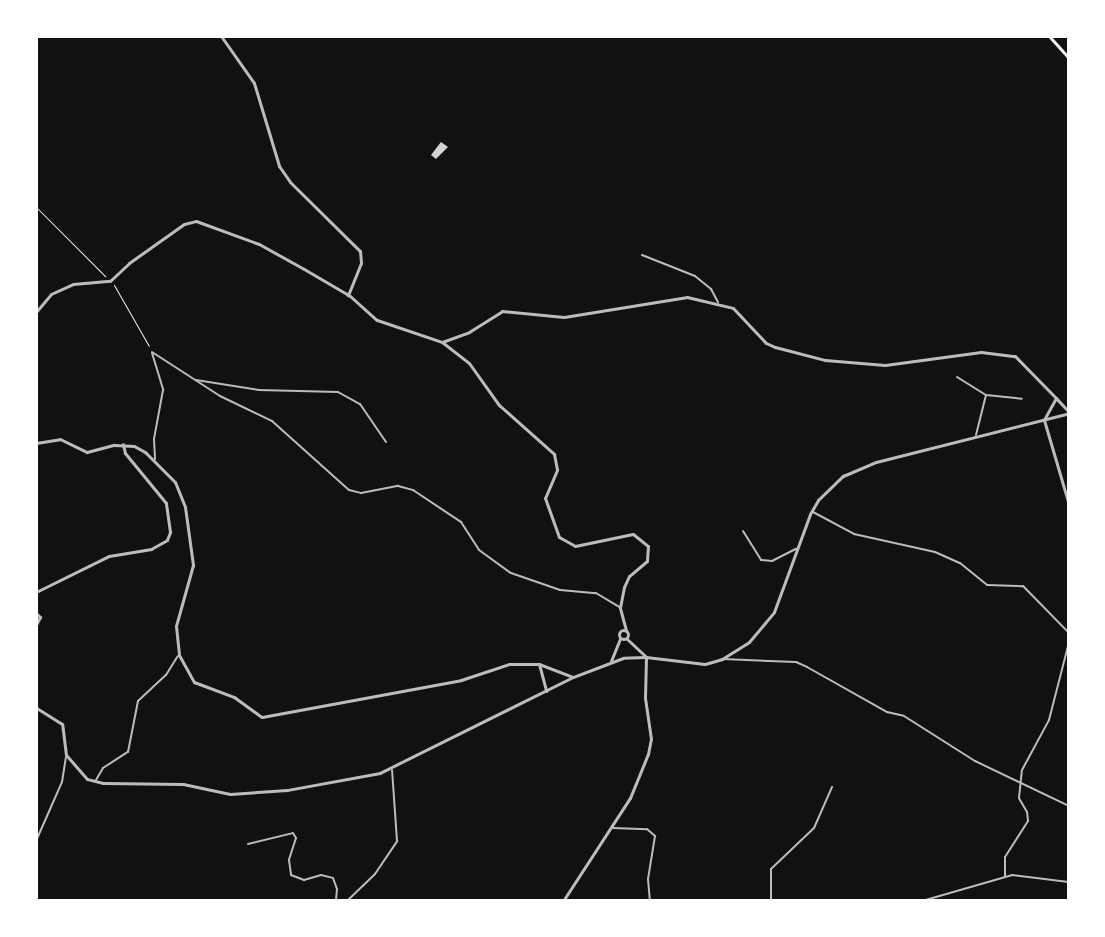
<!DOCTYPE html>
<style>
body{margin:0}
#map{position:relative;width:1105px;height:937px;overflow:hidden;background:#111;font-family:Signika,sans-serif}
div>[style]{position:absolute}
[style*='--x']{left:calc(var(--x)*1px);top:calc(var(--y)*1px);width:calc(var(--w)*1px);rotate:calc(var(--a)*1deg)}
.building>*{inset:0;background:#d3d3d3}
.path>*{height:1px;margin:-0.5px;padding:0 0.5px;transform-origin:0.5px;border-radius:0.5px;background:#f5f5f5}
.minor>*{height:2px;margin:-1px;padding:0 1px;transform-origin:1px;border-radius:1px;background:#bcbcbc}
.tertiary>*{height:3px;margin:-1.5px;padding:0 1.5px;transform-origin:1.5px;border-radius:1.5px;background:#bcbcbc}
.tertiary>.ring{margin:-1.5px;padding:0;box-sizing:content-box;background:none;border:3px solid #bcbcbc;border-radius:50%}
.secondary>*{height:3px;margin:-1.5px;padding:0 1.5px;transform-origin:1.5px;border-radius:1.5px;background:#f5f5f5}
span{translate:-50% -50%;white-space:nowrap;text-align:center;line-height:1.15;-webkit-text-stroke:7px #fff;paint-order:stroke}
.frame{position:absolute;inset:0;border:38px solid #fff;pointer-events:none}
</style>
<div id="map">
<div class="building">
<i style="clip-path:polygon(441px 142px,448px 147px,436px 159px,431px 155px)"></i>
</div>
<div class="path">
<i style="--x:36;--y:207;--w:98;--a:45"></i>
<i style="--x:114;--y:285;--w:70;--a:60.2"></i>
</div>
<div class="minor">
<i style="--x:642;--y:255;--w:57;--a:21.6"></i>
<i style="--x:695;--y:276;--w:21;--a:39"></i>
<i style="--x:711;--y:289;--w:15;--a:62"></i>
<i style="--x:152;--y:352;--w:81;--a:32.9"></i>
<i style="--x:220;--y:396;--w:58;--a:25.7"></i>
<i style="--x:272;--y:421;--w:103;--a:41.9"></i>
<i style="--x:349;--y:490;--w:12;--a:14"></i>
<i style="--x:361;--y:493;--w:38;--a:-11"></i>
<i style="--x:398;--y:486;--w:16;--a:15"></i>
<i style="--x:413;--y:490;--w:58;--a:33.7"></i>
<i style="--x:461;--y:522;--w:33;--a:57"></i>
<i style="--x:479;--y:550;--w:39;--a:36"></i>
<i style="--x:511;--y:573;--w:52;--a:19.1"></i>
<i style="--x:560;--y:590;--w:36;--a:5"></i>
<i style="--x:596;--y:593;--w:27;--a:31"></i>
<i style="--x:152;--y:353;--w:39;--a:73"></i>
<i style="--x:163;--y:390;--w:50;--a:100.4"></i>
<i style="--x:154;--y:439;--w:20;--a:87"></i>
<i style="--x:957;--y:377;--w:34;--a:32"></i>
<i style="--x:986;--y:395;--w:36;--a:6"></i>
<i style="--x:196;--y:380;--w:64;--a:9"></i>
<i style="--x:259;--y:390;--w:79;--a:1.5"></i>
<i style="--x:338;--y:392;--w:25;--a:29"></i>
<i style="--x:360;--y:404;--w:46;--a:55.6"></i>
<i style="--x:976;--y:435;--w:41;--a:-76"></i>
<i style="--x:813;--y:512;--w:47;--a:28.2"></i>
<i style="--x:854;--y:534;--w:83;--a:12.5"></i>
<i style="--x:935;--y:552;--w:27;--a:24"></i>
<i style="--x:960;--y:563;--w:35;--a:39"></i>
<i style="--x:987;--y:585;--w:36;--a:2"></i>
<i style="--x:1023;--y:586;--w:66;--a:45.6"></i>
<i style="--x:743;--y:531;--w:34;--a:58"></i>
<i style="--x:761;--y:560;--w:11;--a:5"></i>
<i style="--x:772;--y:561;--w:27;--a:-27"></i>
<i style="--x:723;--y:659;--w:73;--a:2.4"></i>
<i style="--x:796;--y:662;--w:12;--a:24"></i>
<i style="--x:807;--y:667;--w:92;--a:29.4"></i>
<i style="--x:887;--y:712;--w:17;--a:13"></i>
<i style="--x:904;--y:716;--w:84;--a:32.4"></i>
<i style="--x:975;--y:761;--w:104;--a:25.6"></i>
<i style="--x:96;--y:780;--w:14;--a:-60"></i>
<i style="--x:103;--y:768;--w:30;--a:-33"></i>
<i style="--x:128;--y:752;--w:52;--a:-78.9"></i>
<i style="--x:138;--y:701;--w:38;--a:-43"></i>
<i style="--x:166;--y:675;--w:22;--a:-58"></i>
<i style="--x:613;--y:828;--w:34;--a:2"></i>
<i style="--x:647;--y:829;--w:11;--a:41"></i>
<i style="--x:655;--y:836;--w:44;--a:99.2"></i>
<i style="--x:648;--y:879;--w:22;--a:85"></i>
<i style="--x:36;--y:841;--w:64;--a:-66.2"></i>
<i style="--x:62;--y:782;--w:25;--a:-81"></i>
<i style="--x:248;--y:844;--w:46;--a:-13.7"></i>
<i style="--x:293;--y:833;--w:6;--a:59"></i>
<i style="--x:296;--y:838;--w:23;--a:108"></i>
<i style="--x:289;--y:860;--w:15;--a:82"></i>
<i style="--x:291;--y:875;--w:14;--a:21"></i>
<i style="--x:304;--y:880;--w:18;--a:-16"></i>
<i style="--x:321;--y:875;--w:12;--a:14"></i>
<i style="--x:333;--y:878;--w:12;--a:70"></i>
<i style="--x:337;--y:889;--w:12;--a:95"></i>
<i style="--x:1005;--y:876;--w:19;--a:-90"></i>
<i style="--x:1005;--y:857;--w:43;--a:-57.4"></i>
<i style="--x:1028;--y:821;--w:9;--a:-96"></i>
<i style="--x:1027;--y:812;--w:16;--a:-120"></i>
<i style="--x:1019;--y:798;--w:28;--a:-84"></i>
<i style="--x:1022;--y:770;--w:57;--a:-61.6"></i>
<i style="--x:1049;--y:720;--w:81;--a:-75.6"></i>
<i style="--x:347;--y:901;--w:39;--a:-44"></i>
<i style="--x:375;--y:874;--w:40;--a:-56"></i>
<i style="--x:397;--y:841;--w:71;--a:-94"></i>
<i style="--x:771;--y:901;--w:32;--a:-90"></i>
<i style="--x:771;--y:869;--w:59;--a:-43.6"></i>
<i style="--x:814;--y:828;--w:45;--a:-66.3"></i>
<i style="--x:922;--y:901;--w:94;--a:-16.1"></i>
<i style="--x:1012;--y:875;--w:57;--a:7"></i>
</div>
<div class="tertiary">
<i style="--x:221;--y:36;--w:57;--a:54.9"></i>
<i style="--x:254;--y:83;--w:87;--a:73.2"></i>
<i style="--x:279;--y:166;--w:19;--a:55"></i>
<i style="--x:290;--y:182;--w:98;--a:44.6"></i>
<i style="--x:360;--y:251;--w:12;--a:85"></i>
<i style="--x:361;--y:263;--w:35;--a:112"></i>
<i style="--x:36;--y:312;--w:23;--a:-50"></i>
<i style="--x:51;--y:294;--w:24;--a:-24"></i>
<i style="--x:73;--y:284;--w:37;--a:-5"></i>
<i style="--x:110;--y:281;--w:26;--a:-43"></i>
<i style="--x:129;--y:263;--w:67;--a:-35.3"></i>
<i style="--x:184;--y:224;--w:12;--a:-14"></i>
<i style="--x:196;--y:221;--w:67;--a:20.1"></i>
<i style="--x:259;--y:244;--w:51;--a:29.1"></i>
<i style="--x:304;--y:269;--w:53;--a:30.4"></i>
<i style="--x:350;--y:296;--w:36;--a:42"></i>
<i style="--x:377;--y:320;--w:69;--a:18.7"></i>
<i style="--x:442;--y:342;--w:34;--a:38"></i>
<i style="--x:469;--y:363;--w:52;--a:54.5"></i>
<i style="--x:499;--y:405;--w:74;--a:41.7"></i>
<i style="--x:554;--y:454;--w:16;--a:79"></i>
<i style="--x:557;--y:470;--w:30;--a:113"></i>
<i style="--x:545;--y:498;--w:41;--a:70.3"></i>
<i style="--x:559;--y:537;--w:18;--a:29"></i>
<i style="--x:575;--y:546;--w:59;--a:-11.7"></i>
<i style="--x:633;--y:534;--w:19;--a:39"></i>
<i style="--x:648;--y:546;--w:15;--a:94"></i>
<i style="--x:647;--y:561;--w:23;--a:140"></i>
<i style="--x:629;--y:576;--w:12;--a:114"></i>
<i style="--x:624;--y:587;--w:21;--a:101"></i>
<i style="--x:620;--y:608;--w:24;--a:75"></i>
<i style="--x:442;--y:342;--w:29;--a:-20"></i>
<i style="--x:469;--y:332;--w:39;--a:-32"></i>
<i style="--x:502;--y:311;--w:62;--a:5.5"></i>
<i style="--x:564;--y:317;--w:125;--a:-9.2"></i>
<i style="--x:687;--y:297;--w:47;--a:13.4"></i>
<i style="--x:733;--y:308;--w:48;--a:46.7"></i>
<i style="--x:766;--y:343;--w:10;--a:24"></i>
<i style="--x:775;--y:347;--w:52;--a:14.6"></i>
<i style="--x:825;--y:360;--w:60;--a:4.8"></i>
<i style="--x:885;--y:365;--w:97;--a:-7.7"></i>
<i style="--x:981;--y:352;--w:34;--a:7"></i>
<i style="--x:1015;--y:356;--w:59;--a:45.7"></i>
<i style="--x:1069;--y:412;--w:19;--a:-133"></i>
<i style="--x:1056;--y:398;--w:25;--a:119"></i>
<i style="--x:1044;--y:420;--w:89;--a:73.6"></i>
<i style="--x:36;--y:443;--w:24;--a:-9"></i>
<i style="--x:60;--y:439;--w:30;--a:26"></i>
<i style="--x:87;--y:452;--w:28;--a:-15"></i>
<i style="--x:114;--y:445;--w:20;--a:3"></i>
<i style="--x:134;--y:446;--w:13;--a:29"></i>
<i style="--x:145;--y:452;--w:42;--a:45"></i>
<i style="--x:175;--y:482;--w:27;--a:68"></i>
<i style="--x:185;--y:507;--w:59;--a:82.1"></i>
<i style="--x:193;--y:565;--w:63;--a:105.6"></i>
<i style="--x:176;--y:626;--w:29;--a:84"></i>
<i style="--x:179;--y:655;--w:31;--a:61"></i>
<i style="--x:194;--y:682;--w:43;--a:20.6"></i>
<i style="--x:234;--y:697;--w:34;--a:36"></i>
<i style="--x:262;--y:717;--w:202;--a:-10.5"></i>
<i style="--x:461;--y:680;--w:51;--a:-18.4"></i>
<i style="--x:509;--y:664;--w:30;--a:0"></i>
<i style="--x:539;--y:664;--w:36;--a:21"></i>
<i style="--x:573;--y:677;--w:216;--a:153.6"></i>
<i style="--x:380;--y:773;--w:95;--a:169.6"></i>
<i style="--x:287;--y:790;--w:57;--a:176"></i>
<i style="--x:230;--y:794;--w:48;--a:-168"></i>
<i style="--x:183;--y:784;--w:80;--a:-179.3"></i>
<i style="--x:103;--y:783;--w:16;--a:-166"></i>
<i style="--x:87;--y:779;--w:32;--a:-131"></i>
<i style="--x:66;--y:755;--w:31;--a:-97"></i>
<i style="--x:62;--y:724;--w:31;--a:-148"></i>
<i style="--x:36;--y:592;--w:81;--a:-26.3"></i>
<i style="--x:109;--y:556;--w:43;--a:-9.5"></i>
<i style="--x:151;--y:549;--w:18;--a:-29"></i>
<i style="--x:167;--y:540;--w:9;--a:-69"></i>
<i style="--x:170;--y:532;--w:29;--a:-98"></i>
<i style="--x:166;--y:503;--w:65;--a:-129.4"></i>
<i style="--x:125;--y:453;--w:9;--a:-103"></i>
<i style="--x:36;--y:613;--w:6;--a:45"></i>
<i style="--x:40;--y:617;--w:9;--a:117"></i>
<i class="ring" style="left:619.5px;top:630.5px;width:6px;height:6px"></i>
<i style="--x:627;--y:639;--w:26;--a:43"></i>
<i style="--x:646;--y:657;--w:59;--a:6.8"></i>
<i style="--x:705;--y:664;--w:18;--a:-16"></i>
<i style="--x:722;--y:659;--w:32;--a:-32"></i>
<i style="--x:749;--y:642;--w:39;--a:-50"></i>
<i style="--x:774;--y:612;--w:104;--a:-69.8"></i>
<i style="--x:810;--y:514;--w:16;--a:-60"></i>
<i style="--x:818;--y:500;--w:35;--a:-44"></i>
<i style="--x:843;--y:476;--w:36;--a:-23"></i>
<i style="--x:876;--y:462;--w:199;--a:-14.2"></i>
<i style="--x:611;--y:661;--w:24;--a:-68"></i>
<i style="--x:539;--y:664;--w:28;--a:75"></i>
<i style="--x:563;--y:901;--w:123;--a:-57"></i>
<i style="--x:630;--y:798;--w:48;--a:-67.8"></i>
<i style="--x:648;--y:754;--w:15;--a:-79"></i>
<i style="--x:651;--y:739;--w:41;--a:-98.3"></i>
<i style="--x:645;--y:698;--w:41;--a:-88.6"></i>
<i style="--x:646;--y:657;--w:23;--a:178"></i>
<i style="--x:623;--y:658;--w:53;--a:159.2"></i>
</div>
<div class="secondary">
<i style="--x:1049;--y:36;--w:30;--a:48"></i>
</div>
<div class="frame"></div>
</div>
